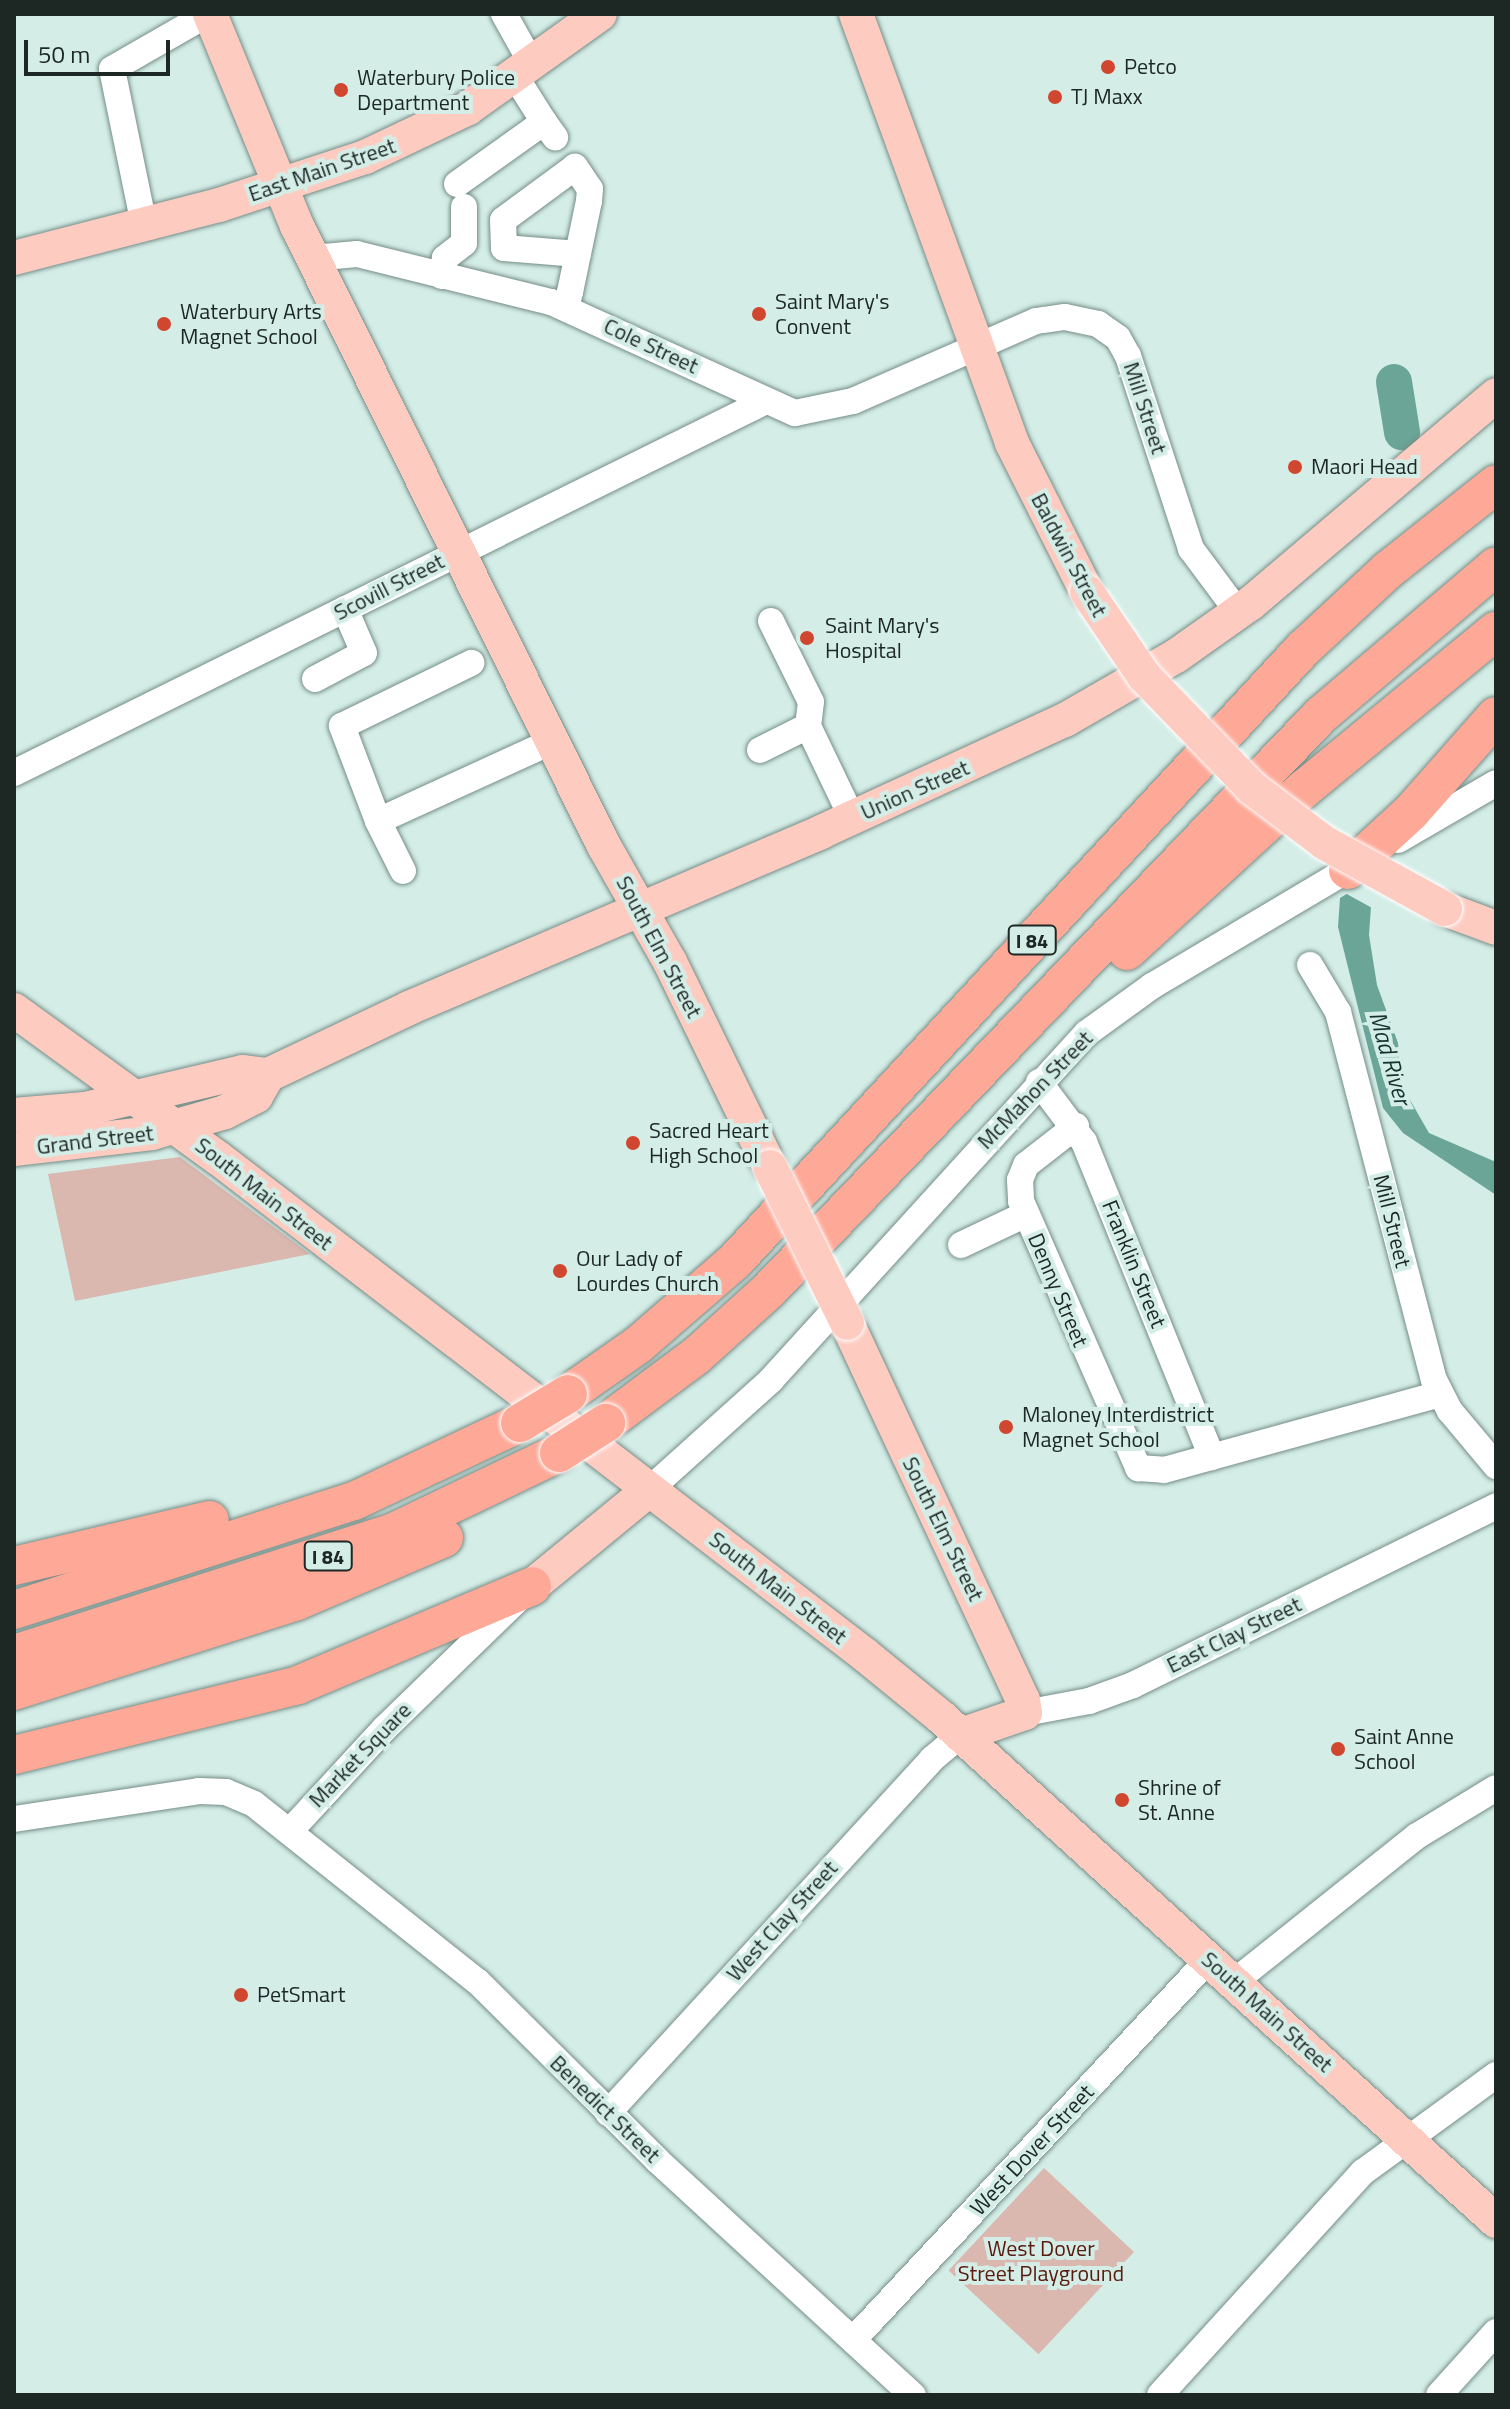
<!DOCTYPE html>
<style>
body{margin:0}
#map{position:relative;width:1510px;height:2409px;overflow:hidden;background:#d4ede7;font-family:"Titillium Web",sans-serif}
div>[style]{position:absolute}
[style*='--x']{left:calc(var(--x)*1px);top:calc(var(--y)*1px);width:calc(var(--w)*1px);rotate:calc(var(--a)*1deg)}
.green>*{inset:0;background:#dab7af;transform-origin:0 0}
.water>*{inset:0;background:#6aa597}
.pier>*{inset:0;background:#d4ede7}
.river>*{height:36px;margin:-18px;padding:0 18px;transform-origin:18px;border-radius:18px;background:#6aa597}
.roads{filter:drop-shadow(0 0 2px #768d87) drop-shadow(0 0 2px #768d87)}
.minor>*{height:26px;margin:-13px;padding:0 13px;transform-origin:13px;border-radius:13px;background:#fff}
.major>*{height:34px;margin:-17px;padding:0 17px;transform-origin:17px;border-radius:17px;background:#fecbc1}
.highway>*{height:38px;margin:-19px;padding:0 19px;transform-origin:19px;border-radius:19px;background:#fea897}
.bridges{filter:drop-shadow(0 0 2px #fff) drop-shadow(0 0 2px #fff)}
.major-bridge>*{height:34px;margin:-17px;padding:0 17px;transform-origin:17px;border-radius:17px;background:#fecbc1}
.highway-bridge>*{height:38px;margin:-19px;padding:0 19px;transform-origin:19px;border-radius:19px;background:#fea897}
.dots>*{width:22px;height:22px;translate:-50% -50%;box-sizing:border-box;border:4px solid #d4ede7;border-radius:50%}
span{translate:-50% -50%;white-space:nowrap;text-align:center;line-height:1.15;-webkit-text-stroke:8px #d4ede7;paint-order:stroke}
.shield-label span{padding:2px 6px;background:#d4ede7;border:2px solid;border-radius:6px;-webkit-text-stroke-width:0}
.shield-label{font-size:20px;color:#1d2724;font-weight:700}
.poi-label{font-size:22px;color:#1d2724}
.left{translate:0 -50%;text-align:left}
.street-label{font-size:22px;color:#1d2724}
.park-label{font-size:22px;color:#591a0f}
.water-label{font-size:24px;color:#15332d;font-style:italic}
.frame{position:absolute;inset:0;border:16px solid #1d2724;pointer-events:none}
.scale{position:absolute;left:24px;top:40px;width:146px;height:36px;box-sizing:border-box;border:4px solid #1d2724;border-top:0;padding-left:10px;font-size:24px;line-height:28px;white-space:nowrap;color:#1d2724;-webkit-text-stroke:6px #d4ede7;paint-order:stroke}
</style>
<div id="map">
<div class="green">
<i style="clip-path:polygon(180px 1157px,310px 1254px,75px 1301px,48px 1174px)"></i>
<i style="left:1044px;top:2168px;width:123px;height:140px;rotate:43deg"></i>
</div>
<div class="water">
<i style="clip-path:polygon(1373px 878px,1369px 935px,1377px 985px,1398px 1043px,1402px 1086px,1429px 1133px,1496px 1162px,1496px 1195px,1403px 1133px,1383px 1108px,1338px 927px,1340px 898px)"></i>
</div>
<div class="pier">
<i style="clip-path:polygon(1372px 874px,1377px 878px,1374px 909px,1343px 892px)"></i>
</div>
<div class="river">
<i style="--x:1394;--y:382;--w:51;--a:80.9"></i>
</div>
<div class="roads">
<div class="minor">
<i style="--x:504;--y:14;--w:57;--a:60.8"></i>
<i style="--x:515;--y:76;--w:54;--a:57.8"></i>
<i style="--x:457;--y:184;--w:107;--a:-35.5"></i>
<i style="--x:544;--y:122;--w:19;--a:54"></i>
<i style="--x:144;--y:225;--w:159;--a:-101.6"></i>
<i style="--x:112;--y:69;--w:111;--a:-29.8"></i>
<i style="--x:313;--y:258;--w:44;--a:-5.2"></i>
<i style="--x:357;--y:254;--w:200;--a:13.9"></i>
<i style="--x:551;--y:302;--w:268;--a:24.5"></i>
<i style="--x:795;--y:413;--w:59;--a:-11.7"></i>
<i style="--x:853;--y:401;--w:200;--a:-23.6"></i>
<i style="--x:1036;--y:321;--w:29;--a:-8"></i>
<i style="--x:1065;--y:317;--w:34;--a:12"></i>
<i style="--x:1098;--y:324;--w:24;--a:35"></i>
<i style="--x:1118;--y:338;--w:21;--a:61"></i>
<i style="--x:1128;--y:356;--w:203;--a:71.9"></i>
<i style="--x:1191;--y:549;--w:79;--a:53.3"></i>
<i style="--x:442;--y:276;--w:18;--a:-81"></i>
<i style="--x:445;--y:258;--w:24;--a:-38"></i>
<i style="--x:464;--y:243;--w:36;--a:-90"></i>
<i style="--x:566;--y:307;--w:16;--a:-75"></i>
<i style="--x:570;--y:292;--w:93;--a:-78.2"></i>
<i style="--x:589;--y:201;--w:12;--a:-85"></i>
<i style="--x:590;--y:189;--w:27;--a:-124"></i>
<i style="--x:575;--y:167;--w:89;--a:143.6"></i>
<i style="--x:503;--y:220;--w:28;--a:88"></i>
<i style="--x:504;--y:248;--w:74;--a:4.6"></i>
<i style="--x:771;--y:621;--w:90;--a:63.7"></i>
<i style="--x:811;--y:702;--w:24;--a:97"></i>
<i style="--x:315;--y:679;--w:55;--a:-28"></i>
<i style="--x:364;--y:653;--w:48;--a:-113.4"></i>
<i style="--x:760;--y:750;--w:54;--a:-26.6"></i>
<i style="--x:808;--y:726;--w:102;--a:64.4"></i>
<i style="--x:14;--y:773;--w:837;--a:-26.32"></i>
<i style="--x:378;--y:821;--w:102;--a:-110.8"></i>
<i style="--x:342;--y:726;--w:144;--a:-26"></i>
<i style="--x:1398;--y:840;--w:113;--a:-30.2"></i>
<i style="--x:403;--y:871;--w:56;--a:-116.6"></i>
<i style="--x:378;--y:821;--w:192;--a:-24.6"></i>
<i style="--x:1310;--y:965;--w:55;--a:59.2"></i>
<i style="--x:1338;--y:1012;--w:380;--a:75.4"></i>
<i style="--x:1434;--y:1380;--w:35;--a:63"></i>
<i style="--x:1450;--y:1411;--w:72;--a:50.1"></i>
<i style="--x:1039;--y:1082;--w:75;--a:53.1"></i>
<i style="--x:1084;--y:1142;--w:340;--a:67.9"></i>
<i style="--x:1076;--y:1126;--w:63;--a:142"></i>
<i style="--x:1026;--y:1165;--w:16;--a:112"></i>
<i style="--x:1020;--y:1180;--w:21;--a:87"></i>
<i style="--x:1021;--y:1201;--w:292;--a:66.3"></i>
<i style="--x:1138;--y:1468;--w:26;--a:4"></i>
<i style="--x:1164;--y:1470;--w:286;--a:-15.4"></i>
<i style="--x:961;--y:1245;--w:72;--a:-25.5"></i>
<i style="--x:649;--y:1490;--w:164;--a:-42"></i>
<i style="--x:771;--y:1380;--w:469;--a:-47.7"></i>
<i style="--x:1087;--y:1033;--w:80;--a:-35.9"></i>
<i style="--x:1152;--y:986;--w:243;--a:-30.7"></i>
<i style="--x:1025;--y:1713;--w:65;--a:-10.6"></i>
<i style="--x:1089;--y:1701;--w:47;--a:-20"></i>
<i style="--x:1133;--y:1685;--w:405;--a:-26.2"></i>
<i style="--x:14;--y:1819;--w:187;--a:-8.6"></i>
<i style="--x:199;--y:1791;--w:27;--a:2"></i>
<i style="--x:226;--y:1792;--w:30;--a:23"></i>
<i style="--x:254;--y:1804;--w:286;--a:38.5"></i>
<i style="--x:478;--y:1982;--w:252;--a:44.8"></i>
<i style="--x:657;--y:2160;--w:348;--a:42.6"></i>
<i style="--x:290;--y:1831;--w:140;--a:-47.3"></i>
<i style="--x:385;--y:1728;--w:184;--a:-44.1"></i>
<i style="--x:1234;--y:1982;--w:234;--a:-38.6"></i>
<i style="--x:1417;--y:1836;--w:92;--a:-31.3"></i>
<i style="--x:608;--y:2113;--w:480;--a:-47.5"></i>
<i style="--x:932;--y:1759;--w:38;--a:-40"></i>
<i style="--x:853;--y:2340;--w:521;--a:-46.94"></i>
<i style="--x:1160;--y:2395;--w:302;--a:-47.7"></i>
<i style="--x:1363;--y:2172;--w:165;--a:-36.1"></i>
<i style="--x:1439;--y:2395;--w:85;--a:-47.9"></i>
</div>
<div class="major">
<i style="--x:210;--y:14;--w:229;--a:67.7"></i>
<i style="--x:297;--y:226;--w:692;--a:63.66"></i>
<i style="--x:604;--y:846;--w:133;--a:60.4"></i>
<i style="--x:670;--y:962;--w:228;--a:64"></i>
<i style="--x:856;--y:14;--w:456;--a:70"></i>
<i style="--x:1012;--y:443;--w:167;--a:63.3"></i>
<i style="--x:14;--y:258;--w:212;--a:-14.5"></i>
<i style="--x:219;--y:205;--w:154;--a:-18.2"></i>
<i style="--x:365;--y:157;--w:114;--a:-25.4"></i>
<i style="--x:468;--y:108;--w:162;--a:-35.5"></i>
<i style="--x:1445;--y:909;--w:54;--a:20.4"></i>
<i style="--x:14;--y:1010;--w:252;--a:36"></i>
<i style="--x:218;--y:1158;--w:816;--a:37.53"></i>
<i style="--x:865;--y:1655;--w:98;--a:39.2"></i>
<i style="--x:941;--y:1717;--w:750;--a:42.24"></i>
<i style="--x:14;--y:1115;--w:71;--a:-4.8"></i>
<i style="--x:85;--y:1109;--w:162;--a:-13.2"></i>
<i style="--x:243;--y:1072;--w:25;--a:7"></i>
<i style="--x:14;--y:1149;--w:139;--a:-6.6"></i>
<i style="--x:152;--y:1133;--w:76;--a:-16"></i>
<i style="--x:225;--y:1112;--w:35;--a:-27"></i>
<i style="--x:256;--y:1096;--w:24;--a:-60"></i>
<i style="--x:268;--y:1075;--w:156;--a:-25.4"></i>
<i style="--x:409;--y:1008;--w:448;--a:-23.1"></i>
<i style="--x:821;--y:832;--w:268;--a:-24.7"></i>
<i style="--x:1065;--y:720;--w:128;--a:-30"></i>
<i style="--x:1176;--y:656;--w:92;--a:-35.2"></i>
<i style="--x:1251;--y:603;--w:321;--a:-40.3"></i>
<i style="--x:847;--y:1323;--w:416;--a:65"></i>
<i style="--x:1023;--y:1700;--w:13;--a:81"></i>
<i style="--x:1025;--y:1713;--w:68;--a:161"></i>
<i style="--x:532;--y:1586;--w:151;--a:-39.4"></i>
</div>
<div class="highway">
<i style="--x:1348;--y:870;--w:86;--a:-42.6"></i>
<i style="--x:1411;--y:812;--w:128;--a:-48.5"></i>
<i style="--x:1127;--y:951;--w:240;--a:-42.5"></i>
<i style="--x:1304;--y:789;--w:249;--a:-39.5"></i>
<i style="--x:568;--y:1394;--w:85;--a:-35"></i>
<i style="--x:638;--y:1345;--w:128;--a:-40.9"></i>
<i style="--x:735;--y:1261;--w:835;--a:-47.14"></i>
<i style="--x:1303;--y:649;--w:116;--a:-42.9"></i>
<i style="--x:1388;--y:570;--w:138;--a:-38.5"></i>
<i style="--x:606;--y:1423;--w:112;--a:-36.7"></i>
<i style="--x:696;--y:1356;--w:98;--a:-42.1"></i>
<i style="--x:769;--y:1290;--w:796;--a:-46.17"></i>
<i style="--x:1320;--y:716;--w:231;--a:-40.4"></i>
<i style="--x:14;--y:1566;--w:201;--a:-13.2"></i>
<i style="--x:14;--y:1610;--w:357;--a:-17.8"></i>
<i style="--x:354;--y:1501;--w:183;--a:-25.2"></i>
<i style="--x:14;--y:1654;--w:399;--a:-17.8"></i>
<i style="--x:394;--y:1532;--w:183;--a:-25.6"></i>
<i style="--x:14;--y:1691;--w:297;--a:-17.6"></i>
<i style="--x:297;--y:1601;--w:160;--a:-23.2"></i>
<i style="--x:14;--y:1755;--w:292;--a:-13.8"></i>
<i style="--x:298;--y:1685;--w:254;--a:-22.9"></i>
</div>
</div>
<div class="bridges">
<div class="major-bridge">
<i style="--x:1087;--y:592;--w:102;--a:55.8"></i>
<i style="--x:1144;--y:676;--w:156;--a:46"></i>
<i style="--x:1252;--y:788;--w:91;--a:37"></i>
<i style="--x:1325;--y:843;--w:137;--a:28.8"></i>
<i style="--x:770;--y:1167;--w:174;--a:63.7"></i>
</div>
<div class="highway-bridge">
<i style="--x:520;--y:1423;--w:56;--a:-31.1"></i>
<i style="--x:559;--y:1453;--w:56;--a:-32.6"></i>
</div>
</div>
<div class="dots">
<i style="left:1108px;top:67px;background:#d1462f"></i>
<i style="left:341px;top:90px;background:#d1462f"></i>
<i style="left:1055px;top:97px;background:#d1462f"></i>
<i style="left:759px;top:314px;background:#d1462f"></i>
<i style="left:164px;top:324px;background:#d1462f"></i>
<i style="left:1295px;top:467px;background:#d1462f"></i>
<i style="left:807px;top:638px;background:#d1462f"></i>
<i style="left:633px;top:1143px;background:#d1462f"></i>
<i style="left:560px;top:1271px;background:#d1462f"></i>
<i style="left:1006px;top:1427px;background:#d1462f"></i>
<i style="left:1338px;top:1749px;background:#d1462f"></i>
<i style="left:1122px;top:1800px;background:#d1462f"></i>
<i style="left:241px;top:1995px;background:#d1462f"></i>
</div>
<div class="shield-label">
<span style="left:1032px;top:940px">I 84</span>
<span style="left:328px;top:1556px">I 84</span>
</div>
<div class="poi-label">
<span class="left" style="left:1124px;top:67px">Petco</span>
<span class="left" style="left:357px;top:90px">Waterbury Police<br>Department</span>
<span class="left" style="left:1071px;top:97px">TJ Maxx</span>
<span class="left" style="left:775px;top:314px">Saint Mary's<br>Convent</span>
<span class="left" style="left:180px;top:324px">Waterbury Arts<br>Magnet School</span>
<span class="left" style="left:1311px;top:467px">Maori Head</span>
<span class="left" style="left:825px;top:638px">Saint Mary's<br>Hospital</span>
<span class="left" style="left:649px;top:1143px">Sacred Heart<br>High School</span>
<span class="left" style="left:576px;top:1271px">Our Lady of<br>Lourdes Church</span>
<span class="left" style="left:1022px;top:1427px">Maloney Interdistrict<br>Magnet School</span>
<span class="left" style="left:1354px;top:1749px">Saint Anne<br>School</span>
<span class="left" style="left:1138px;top:1800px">Shrine of<br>St. Anne</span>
<span class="left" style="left:257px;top:1995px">PetSmart</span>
</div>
<div class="street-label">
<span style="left:322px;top:170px;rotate:-19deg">East Main Street</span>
<span style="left:651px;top:346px;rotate:25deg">Cole Street</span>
<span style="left:1145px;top:408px;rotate:72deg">Mill Street</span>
<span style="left:1069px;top:555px;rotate:62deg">Baldwin Street</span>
<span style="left:389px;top:587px;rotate:-27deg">Scovill Street</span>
<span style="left:915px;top:790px;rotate:-24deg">Union Street</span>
<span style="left:659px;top:947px;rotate:62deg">South Elm Street</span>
<span style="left:1035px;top:1090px;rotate:-46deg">McMahon Street</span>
<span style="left:95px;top:1140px;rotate:-7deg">Grand Street</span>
<span style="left:264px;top:1194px;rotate:38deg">South Main Street</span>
<span style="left:1392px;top:1221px;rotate:76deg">Mill Street</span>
<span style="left:1134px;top:1264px;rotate:68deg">Franklin Street</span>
<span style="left:1058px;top:1290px;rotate:67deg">Denny Street</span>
<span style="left:943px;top:1529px;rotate:64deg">South Elm Street</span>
<span style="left:778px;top:1588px;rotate:38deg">South Main Street</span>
<span style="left:1234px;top:1635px;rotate:-26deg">East Clay Street</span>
<span style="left:360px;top:1755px;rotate:-46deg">Market Square</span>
<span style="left:782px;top:1921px;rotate:-48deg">West Clay Street</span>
<span style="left:1267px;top:2012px;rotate:42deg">South Main Street</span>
<span style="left:605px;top:2109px;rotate:44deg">Benedict Street</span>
<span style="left:1032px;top:2150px;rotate:-47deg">West Dover Street</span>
</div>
<div class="park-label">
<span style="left:1041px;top:2261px">West Dover<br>Street Playground</span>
</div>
<div class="water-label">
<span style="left:1390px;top:1058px;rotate:74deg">Mad River</span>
</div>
<div class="frame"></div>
<div class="scale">50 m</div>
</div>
